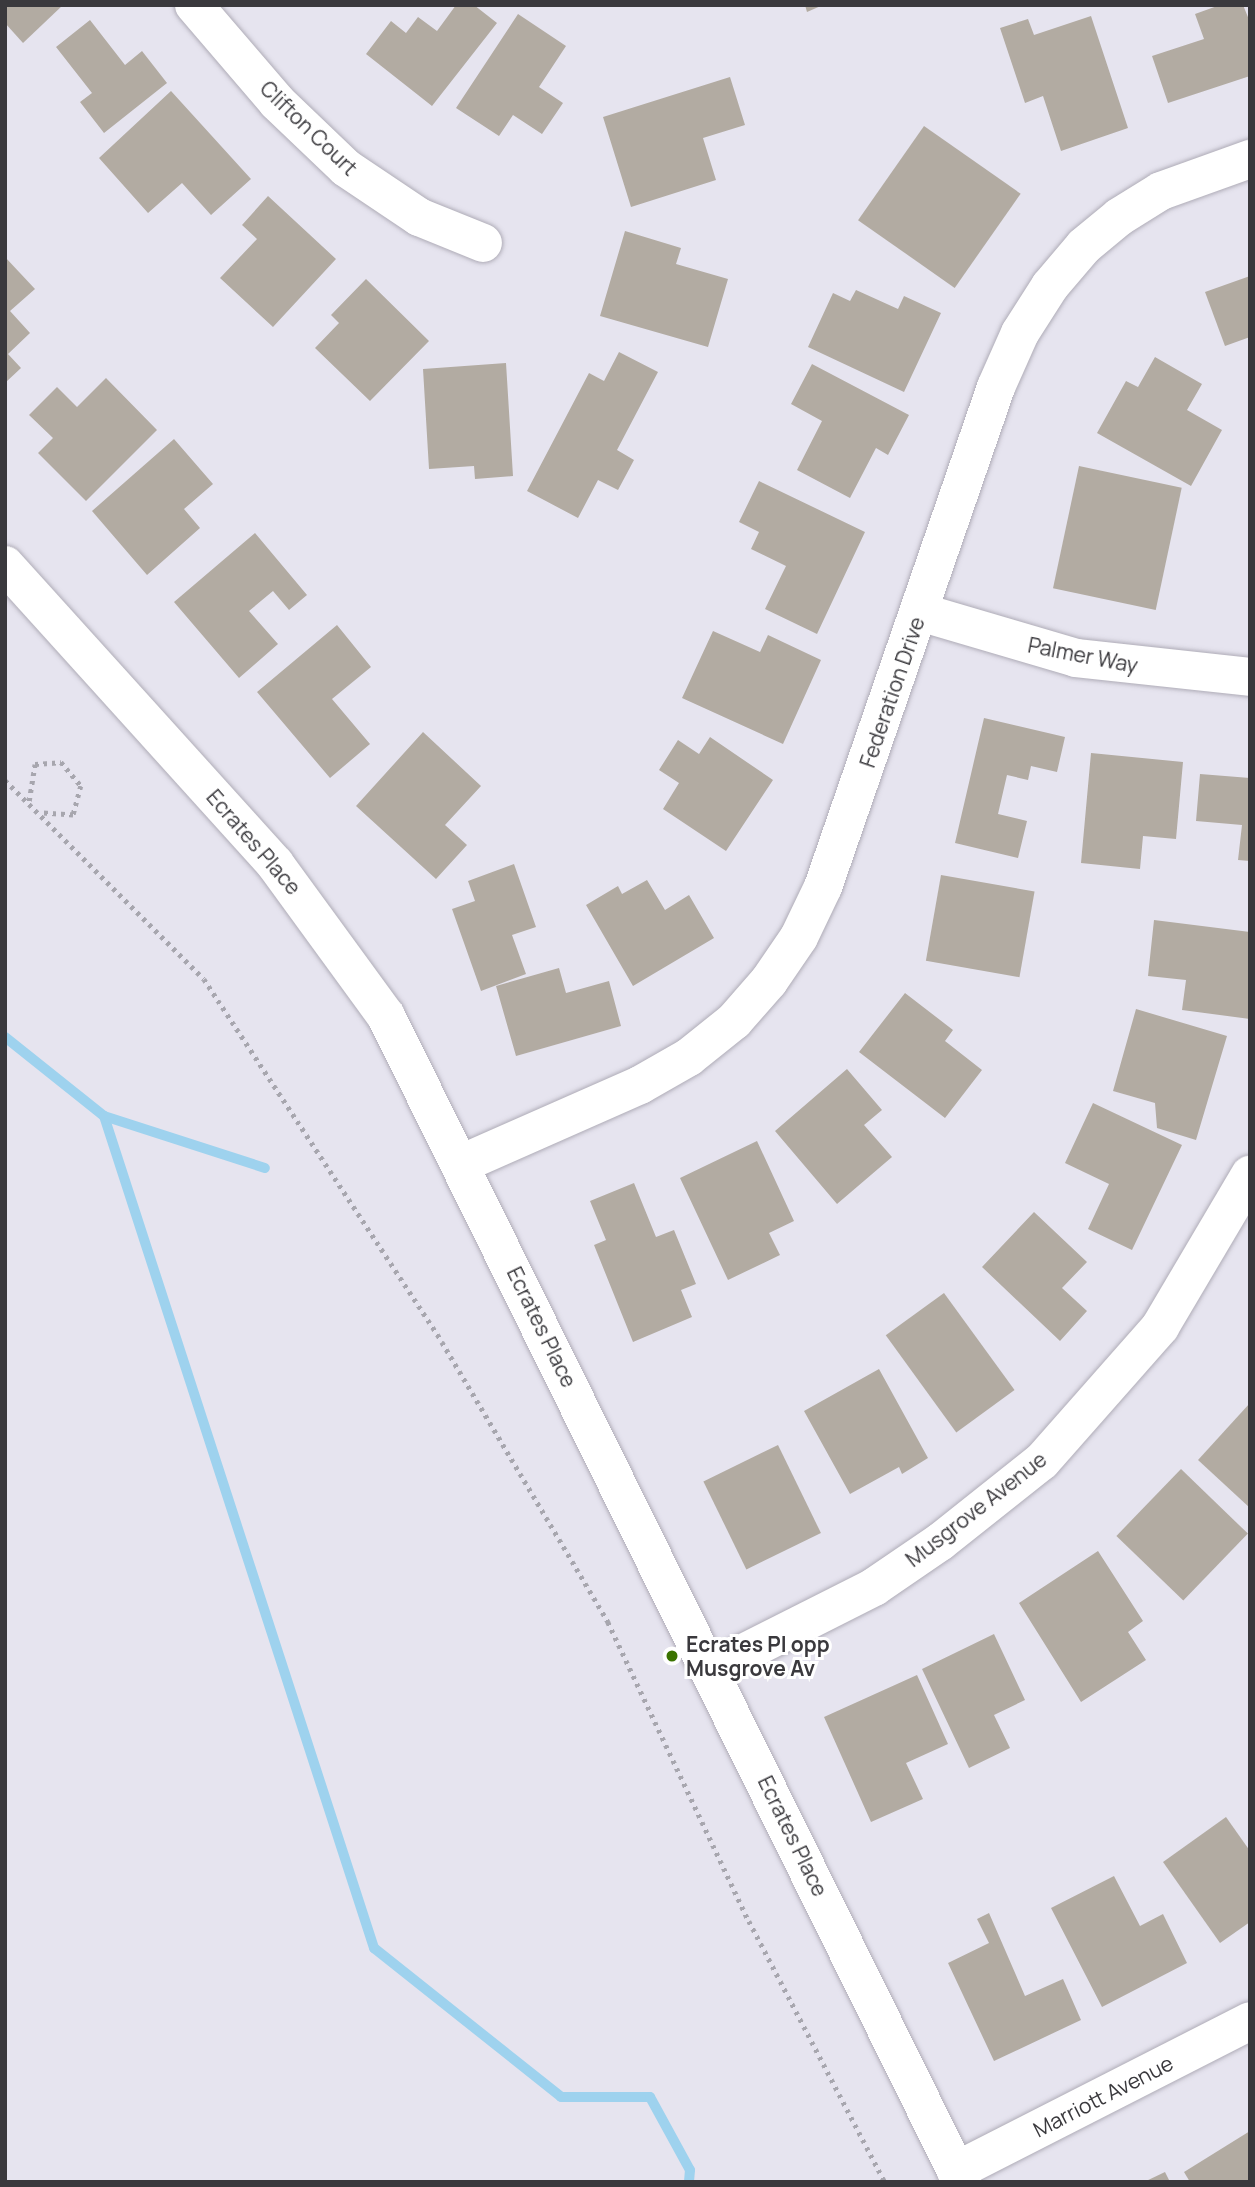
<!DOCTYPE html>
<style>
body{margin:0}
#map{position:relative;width:1255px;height:2187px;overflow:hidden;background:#e6e4ef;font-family:Manrope,sans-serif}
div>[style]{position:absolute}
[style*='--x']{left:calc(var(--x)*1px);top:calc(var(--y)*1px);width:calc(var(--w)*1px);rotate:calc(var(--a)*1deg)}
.stream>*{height:10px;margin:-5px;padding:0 5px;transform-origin:5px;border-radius:5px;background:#9ed2ee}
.building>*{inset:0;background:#b2aba2;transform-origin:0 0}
.path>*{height:4.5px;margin-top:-2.25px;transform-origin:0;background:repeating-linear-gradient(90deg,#a7a6ae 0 3.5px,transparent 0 8.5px)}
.roads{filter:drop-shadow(0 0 2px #afacb7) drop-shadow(0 0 2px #afacb7)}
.street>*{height:38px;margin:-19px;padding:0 19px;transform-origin:19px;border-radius:19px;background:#fff}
.secondary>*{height:38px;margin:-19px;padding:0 19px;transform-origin:19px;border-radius:19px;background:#fff}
.dots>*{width:19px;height:19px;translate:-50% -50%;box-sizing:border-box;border:4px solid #fff;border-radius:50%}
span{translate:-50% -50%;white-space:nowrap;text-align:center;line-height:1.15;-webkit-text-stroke:6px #fff;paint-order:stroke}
.street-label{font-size:21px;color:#3a393d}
.poi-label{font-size:21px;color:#3a393d;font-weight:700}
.left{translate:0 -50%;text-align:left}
.frame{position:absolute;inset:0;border:7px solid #3a393d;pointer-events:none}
</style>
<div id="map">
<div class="stream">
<i style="--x:5;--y:1037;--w:127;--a:38.6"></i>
<i style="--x:104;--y:1116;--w:875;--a:72.02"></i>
<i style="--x:374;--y:1948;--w:239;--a:38.5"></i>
<i style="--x:561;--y:2097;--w:89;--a:0"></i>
<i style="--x:650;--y:2097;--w:83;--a:61.3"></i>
<i style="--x:690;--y:2170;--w:12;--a:95"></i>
<i style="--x:104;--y:1116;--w:169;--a:17.9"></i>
</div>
<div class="building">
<i style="clip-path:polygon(5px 5px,63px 5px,23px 43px,5px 23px)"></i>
<i style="clip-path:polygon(456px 5px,474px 5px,497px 23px,432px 106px,366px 54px,391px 21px,406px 33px,418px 17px,437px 31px)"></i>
<i style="clip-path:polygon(805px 5px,823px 5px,807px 12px)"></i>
<i style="clip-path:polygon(1220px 5px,1243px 5px,1250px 22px,1250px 76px,1168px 103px,1152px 56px,1204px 39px,1195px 14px)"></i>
<i style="clip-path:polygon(518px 14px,566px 46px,539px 87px,563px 103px,542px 134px,513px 115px,499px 136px,456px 108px)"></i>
<i style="clip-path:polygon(1091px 16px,1128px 128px,1061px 151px,1043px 96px,1025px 103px,1000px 28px,1028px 19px,1034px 35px)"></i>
<i style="clip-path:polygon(90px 20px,125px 65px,142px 51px,167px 83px,104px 133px,80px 102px,92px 93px,56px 47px)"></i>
<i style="clip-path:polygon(730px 77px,745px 125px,703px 138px,716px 180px,631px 207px,603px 117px)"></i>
<i style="clip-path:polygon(171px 91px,251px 179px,211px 215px,182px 183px,148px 213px,99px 158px)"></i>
<i style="left:924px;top:126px;width:118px;height:115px;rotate:35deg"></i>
<i style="clip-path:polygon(268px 196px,336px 259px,273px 327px,220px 278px,257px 239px,242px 225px)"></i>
<i style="clip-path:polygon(625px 231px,681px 248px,676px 264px,728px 279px,708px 347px,600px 316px)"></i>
<i style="clip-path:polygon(5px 257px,35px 289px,10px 311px,30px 333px,8px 354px,21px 368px,5px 383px)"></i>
<i style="clip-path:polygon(1250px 276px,1250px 337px,1225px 346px,1205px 292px)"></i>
<i style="clip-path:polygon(366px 279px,429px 341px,370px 401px,315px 348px,339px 323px,331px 315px)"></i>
<i style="clip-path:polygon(856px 290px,898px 309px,904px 296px,941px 313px,904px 392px,808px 347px,833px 293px,850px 301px)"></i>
<i style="clip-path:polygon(619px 352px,658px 372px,617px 450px,634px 460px,618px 490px,598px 480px,578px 518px,527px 491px,589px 373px,604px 381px)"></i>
<i style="clip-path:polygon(1155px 357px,1202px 384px,1187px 410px,1222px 430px,1191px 486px,1097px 433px,1126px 381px,1138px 387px)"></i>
<i style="clip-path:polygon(506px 363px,513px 476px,475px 479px,474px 466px,429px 469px,423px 369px)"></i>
<i style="clip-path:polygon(812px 364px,909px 415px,888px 455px,876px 448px,850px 498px,797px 470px,822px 421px,791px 404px)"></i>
<i style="clip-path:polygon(106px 378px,157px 430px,86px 501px,38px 453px,53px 438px,29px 415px,57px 387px,77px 407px)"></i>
<i style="clip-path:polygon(174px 439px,213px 484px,184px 509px,200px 528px,147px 575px,92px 511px)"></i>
<i style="left:1079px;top:466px;width:105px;height:125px;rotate:12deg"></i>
<i style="clip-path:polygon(759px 481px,865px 532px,817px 634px,765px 609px,786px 566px,751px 549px,759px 532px,739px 522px)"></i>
<i style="clip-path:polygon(255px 533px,307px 595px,289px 610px,273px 591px,249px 611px,278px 644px,239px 678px,174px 602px)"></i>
<i style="clip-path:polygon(337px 625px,371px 667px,332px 699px,370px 744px,330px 778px,257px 692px)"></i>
<i style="clip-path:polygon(713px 631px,760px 652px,768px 635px,821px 660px,783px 744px,682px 698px)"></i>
<i style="clip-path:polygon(984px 718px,1065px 737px,1057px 772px,1031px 766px,1028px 780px,1007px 775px,998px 814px,1027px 821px,1018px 858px,955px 843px)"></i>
<i style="clip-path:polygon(423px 732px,481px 786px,445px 825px,467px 845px,436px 879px,356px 806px)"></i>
<i style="clip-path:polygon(710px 737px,773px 780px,726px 851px,663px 809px,679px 783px,659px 770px,678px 740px,699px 754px)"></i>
<i style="clip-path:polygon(1091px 753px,1183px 762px,1176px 839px,1143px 836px,1140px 869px,1081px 863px)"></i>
<i style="clip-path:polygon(1200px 774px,1250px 778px,1250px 861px,1238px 860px,1242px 825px,1196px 821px)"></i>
<i style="clip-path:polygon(514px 864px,536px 927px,512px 935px,526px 974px,481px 991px,452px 909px,475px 901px,468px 881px)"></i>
<i style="left:941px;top:875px;width:95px;height:87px;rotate:10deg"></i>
<i style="clip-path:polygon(647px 880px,665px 910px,689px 895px,714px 938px,633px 986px,586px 905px,618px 886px,622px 894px)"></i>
<i style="clip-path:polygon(1154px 920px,1250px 932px,1250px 1019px,1182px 1010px,1186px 980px,1148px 976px)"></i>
<i style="clip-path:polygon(559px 968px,566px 993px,609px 981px,621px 1026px,516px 1056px,496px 986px)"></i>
<i style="clip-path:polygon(905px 993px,953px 1030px,945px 1041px,982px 1070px,945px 1118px,859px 1052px)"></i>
<i style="clip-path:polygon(1136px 1009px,1227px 1036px,1196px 1140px,1157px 1128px,1155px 1103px,1113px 1091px)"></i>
<i style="clip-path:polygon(847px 1069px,882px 1110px,864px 1125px,892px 1157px,837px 1204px,775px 1131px)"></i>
<i style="clip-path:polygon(1093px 1103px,1182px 1145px,1132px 1250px,1088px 1229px,1109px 1184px,1065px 1163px)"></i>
<i style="clip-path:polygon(757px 1141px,794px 1221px,769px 1233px,780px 1255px,728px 1280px,680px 1178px)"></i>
<i style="clip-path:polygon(634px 1183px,656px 1237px,674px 1230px,696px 1284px,681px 1290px,692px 1317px,633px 1342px,594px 1245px,606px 1240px,590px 1201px)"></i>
<i style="clip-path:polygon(1034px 1212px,1087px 1262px,1062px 1288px,1087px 1311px,1060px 1341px,982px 1267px)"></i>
<i style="left:944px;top:1293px;width:120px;height:72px;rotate:54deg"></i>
<i style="clip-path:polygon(879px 1369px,928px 1458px,902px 1474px,899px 1467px,850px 1494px,804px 1411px)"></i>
<i style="clip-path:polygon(1250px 1403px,1250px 1508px,1198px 1460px)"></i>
<i style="left:778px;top:1445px;width:98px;height:83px;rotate:64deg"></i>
<i style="left:1181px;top:1469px;width:93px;height:93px;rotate:44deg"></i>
<i style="clip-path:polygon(1098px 1551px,1143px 1621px,1128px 1632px,1146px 1660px,1081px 1702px,1019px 1603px)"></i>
<i style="clip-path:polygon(994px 1634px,1025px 1700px,994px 1715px,1010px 1748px,969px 1768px,922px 1669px)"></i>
<i style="clip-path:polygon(917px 1675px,948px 1744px,906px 1763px,923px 1799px,871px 1822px,824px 1717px)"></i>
<i style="clip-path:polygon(1226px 1817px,1250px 1851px,1250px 1922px,1220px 1943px,1163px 1862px)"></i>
<i style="clip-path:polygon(1114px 1876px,1140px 1926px,1163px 1914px,1187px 1963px,1102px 2007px,1051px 1908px)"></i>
<i style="clip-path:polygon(989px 1913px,1025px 1996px,1063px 1979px,1081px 2020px,994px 2061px,948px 1963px,989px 1943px,977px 1919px)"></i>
<i style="clip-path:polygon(1250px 2131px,1250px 2182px,1190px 2182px,1184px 2172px)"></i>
<i style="clip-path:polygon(1165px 2172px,1170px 2182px,1144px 2182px)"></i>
</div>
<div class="path">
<i style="--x:5;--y:780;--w:281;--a:45"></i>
<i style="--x:204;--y:979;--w:434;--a:56.7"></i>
<i style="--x:442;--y:1342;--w:326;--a:59.3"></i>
<i style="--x:608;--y:1622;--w:331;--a:64.8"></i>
<i style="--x:749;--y:1921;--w:294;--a:62.5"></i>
<i style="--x:29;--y:801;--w:37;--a:-81"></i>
<i style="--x:35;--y:764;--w:26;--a:-4"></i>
<i style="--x:61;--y:762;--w:31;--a:50"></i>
<i style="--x:81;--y:786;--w:30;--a:105"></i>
<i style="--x:73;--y:815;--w:30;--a:-176"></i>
</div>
<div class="roads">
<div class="street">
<i style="--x:194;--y:5;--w:128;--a:49.4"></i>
<i style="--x:277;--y:102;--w:95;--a:43.7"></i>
<i style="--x:346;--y:168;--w:88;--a:33.9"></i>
<i style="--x:419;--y:217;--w:69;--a:22.1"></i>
<i style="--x:920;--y:612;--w:163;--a:16.4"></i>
<i style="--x:1076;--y:658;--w:175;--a:6.2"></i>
<i style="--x:461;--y:1164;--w:196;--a:-23.8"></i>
<i style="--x:640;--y:1085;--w:56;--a:-29.7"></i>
<i style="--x:689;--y:1057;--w:58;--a:-38.7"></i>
<i style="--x:734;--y:1021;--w:53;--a:-48.8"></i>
<i style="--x:769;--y:981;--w:53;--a:-55.7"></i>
<i style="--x:799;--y:937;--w:55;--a:-64.4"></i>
<i style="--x:823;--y:887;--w:529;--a:-70.91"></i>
<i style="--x:996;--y:387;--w:59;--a:-66"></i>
<i style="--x:1020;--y:333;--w:56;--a:-57.4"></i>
<i style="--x:1050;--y:286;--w:52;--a:-49.6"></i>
<i style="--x:1084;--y:246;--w:45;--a:-39.6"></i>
<i style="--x:1119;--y:217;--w:49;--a:-31.8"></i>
<i style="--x:1161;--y:191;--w:95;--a:-19.8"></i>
<i style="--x:712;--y:1669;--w:182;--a:-26.8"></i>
<i style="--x:874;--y:1587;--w:80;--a:-34.3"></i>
<i style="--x:940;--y:1542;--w:130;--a:-38.5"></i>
<i style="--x:1042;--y:1461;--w:179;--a:-48.6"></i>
<i style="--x:1160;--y:1327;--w:177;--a:-59.4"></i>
<i style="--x:962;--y:2182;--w:13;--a:-119"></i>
<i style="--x:956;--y:2171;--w:330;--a:-27"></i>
</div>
<div class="secondary">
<i style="--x:5;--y:565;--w:403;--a:47.9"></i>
<i style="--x:275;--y:864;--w:188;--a:53.9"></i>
<i style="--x:386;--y:1016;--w:1288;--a:63.73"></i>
</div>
</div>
<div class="dots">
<i style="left:672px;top:1656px;background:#3b7300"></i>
</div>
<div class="street-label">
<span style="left:309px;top:128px;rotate:44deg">Clifton Court</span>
<span style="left:1083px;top:655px;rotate:11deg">Palmer Way</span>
<span style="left:892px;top:692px;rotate:-71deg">Federation Drive</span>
<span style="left:254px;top:842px;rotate:49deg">Ecrates Place</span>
<span style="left:542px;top:1327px;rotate:64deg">Ecrates Place</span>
<span style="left:976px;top:1509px;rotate:-38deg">Musgrove Avenue</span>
<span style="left:793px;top:1836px;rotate:64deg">Ecrates Place</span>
<span style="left:1103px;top:2096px;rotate:-27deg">Marriott Avenue</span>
</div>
<div class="poi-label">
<span class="left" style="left:686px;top:1656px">Ecrates Pl opp<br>Musgrove Av</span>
</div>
<div class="frame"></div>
</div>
